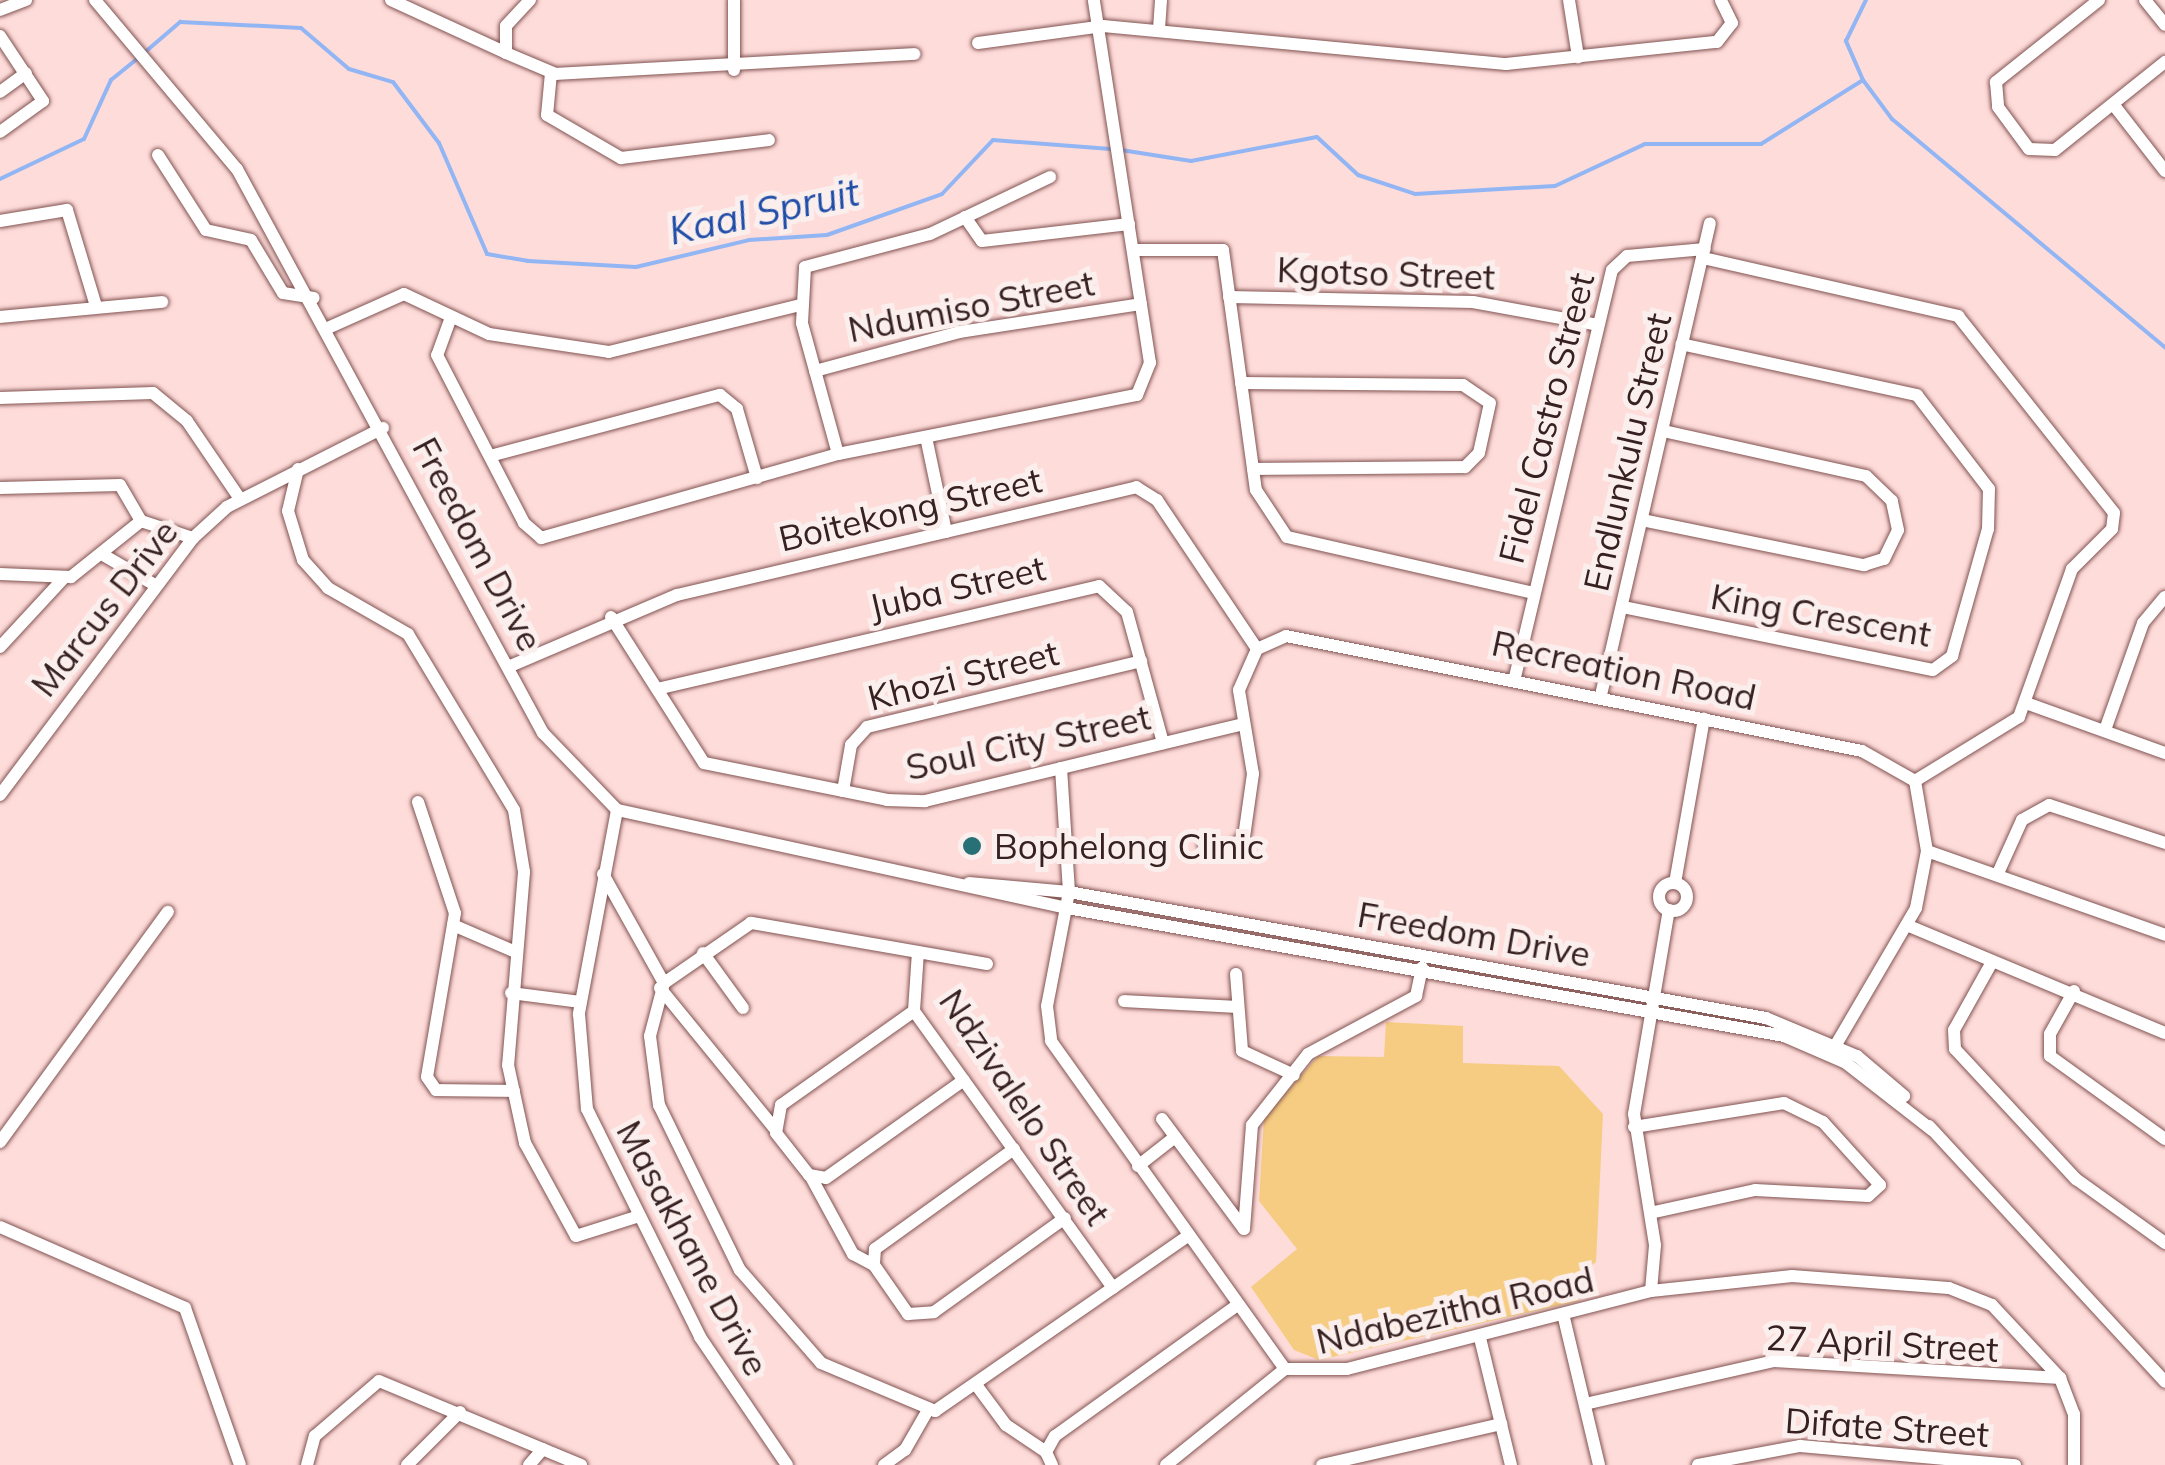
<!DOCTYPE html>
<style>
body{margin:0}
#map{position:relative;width:2165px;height:1465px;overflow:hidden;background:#fedcda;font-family:Mulish,sans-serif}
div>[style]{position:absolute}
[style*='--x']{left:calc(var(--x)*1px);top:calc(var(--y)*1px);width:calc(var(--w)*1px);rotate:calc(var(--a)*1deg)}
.green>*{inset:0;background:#f5cc82}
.stream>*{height:4px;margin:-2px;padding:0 2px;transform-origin:2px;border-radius:2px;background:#92b5f4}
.roads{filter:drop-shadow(0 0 2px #815351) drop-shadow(0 0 2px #815351)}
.minor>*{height:12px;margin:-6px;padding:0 6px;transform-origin:6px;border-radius:6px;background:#fff}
.minor>.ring{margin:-6px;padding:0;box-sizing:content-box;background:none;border:12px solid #fff;border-radius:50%}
.dots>*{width:28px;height:28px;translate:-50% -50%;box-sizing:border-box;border:5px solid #fbefee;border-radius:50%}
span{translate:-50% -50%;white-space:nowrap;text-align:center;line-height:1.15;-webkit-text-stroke:10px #fbefee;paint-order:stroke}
.street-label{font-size:35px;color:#362120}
.poi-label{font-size:35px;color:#362120}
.left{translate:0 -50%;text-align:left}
.water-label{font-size:38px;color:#204da7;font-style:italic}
</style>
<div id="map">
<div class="green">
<i style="clip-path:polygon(1386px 1022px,1463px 1026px,1463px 1063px,1559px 1066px,1603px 1114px,1596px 1262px,1579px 1276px,1579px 1301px,1319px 1360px,1294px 1350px,1251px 1287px,1297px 1249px,1259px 1201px,1264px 1118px,1318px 1056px,1384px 1057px)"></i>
</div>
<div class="stream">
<i style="--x:144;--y:53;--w:48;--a:-40.7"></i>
<i style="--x:180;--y:22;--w:121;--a:2.8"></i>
<i style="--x:301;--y:28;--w:63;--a:40.5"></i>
<i style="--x:349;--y:69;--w:46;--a:16.5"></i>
<i style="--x:393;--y:82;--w:76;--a:53"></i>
<i style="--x:439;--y:143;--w:121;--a:66.6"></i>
<i style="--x:487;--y:254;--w:42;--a:9.7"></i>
<i style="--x:528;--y:261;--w:108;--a:3.2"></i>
<i style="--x:636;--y:267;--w:116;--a:-13.4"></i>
<i style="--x:749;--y:240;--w:78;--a:-3.7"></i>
<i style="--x:827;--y:235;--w:122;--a:-19.6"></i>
<i style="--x:942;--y:194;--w:74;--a:-46.6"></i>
<i style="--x:993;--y:140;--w:118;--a:4.4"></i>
<i style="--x:1863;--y:80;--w:49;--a:53.4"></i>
<i style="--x:1892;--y:119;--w:356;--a:39.9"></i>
<i style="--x:1121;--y:150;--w:71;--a:8.9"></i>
<i style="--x:1191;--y:161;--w:128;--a:-10.8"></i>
<i style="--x:1317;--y:137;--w:56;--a:42.8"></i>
<i style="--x:1358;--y:175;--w:60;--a:18.4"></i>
<i style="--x:1415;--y:194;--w:140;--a:-3.3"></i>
<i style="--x:1555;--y:186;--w:99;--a:-25"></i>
<i style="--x:1645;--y:144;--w:116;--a:0"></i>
<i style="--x:1761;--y:144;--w:120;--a:-32.1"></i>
<i style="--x:1863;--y:80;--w:43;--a:-113.6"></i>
<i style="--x:1846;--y:41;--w:46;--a:-64"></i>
<i style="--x:0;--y:179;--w:93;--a:-25.5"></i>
<i style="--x:84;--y:139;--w:65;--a:-65.4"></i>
<i style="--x:111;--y:80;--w:33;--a:-39"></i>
</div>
<div class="roads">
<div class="minor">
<i style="--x:95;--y:0;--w:221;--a:50"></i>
<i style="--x:237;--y:169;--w:642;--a:61.52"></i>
<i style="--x:543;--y:733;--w:107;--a:46.1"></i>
<i style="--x:617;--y:810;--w:461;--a:12.3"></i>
<i style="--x:1067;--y:908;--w:728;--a:10.12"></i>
<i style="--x:1784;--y:1036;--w:68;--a:23.5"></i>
<i style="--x:1846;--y:1063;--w:109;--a:37.9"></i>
<i style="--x:391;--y:0;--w:127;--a:24.7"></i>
<i style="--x:530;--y:0;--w:35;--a:133"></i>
<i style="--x:506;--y:26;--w:27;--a:90"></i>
<i style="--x:506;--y:53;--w:54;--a:22.8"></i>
<i style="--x:556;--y:74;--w:359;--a:-3.2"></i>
<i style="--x:734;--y:0;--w:70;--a:90"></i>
<i style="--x:1569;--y:0;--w:58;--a:81"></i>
<i style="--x:2099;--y:0;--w:132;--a:141.5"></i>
<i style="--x:1996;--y:82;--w:25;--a:85"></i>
<i style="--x:1998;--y:107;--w:52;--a:53.6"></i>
<i style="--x:2029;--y:149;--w:26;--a:2"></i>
<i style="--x:2055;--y:150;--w:141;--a:-38.7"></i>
<i style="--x:2145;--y:0;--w:32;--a:51"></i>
<i style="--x:0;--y:10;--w:28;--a:-21"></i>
<i style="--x:1159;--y:29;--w:29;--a:-86"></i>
<i style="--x:0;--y:36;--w:78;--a:56.5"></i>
<i style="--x:43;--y:101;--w:53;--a:144.2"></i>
<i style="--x:978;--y:43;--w:126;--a:-7.7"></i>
<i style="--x:1103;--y:26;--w:405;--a:5.4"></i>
<i style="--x:1506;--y:64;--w:212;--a:-6"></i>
<i style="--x:1717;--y:42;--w:24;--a:-52"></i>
<i style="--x:1732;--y:23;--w:25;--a:-116"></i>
<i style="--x:551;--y:73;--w:42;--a:95.4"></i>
<i style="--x:547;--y:115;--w:86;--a:30.2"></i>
<i style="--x:621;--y:158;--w:149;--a:-6.9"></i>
<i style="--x:0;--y:92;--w:32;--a:-36"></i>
<i style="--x:2113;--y:104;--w:85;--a:52.2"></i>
<i style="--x:158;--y:155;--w:89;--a:57.4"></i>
<i style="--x:206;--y:230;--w:46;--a:12.5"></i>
<i style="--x:251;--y:240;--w:62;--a:58.9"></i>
<i style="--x:283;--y:293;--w:31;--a:9"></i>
<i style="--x:965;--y:217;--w:29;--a:55"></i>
<i style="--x:982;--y:241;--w:148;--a:-6.6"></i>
<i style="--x:0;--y:221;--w:68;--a:-9.3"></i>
<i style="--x:67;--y:210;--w:100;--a:73.2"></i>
<i style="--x:1133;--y:250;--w:90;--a:0"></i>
<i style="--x:1223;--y:250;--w:242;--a:82.2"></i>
<i style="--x:1256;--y:490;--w:56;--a:56.6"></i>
<i style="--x:1287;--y:537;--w:252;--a:12.8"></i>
<i style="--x:1703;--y:258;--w:262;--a:12.8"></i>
<i style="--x:1958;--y:316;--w:251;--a:51.6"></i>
<i style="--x:2114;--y:513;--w:16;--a:97"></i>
<i style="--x:2112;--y:529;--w:57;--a:135"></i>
<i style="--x:2072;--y:569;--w:157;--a:109.7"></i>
<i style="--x:2019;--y:717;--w:122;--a:148.4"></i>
<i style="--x:1229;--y:297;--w:244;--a:1.2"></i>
<i style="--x:1473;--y:302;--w:127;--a:10.4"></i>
<i style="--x:0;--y:317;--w:163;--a:-5.3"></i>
<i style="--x:450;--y:320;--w:37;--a:110"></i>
<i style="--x:437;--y:355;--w:189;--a:62.6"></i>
<i style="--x:524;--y:523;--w:23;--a:41"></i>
<i style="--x:541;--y:538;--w:309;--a:-15.8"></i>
<i style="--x:838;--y:454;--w:305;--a:-11.2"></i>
<i style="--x:1137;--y:395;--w:35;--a:-68"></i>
<i style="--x:1150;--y:363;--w:367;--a:-98.8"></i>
<i style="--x:330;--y:327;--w:81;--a:-24"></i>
<i style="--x:404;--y:294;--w:94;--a:25.2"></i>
<i style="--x:489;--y:334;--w:121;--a:8.5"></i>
<i style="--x:609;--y:352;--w:197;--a:-13.8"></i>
<i style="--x:815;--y:371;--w:150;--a:-15.1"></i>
<i style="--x:960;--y:332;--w:183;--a:-8.8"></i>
<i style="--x:1241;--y:383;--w:222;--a:0.5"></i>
<i style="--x:1463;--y:385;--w:32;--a:34"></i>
<i style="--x:1490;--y:403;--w:51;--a:102.4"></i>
<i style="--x:1479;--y:453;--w:20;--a:135"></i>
<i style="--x:1465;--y:467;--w:212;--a:179.5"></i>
<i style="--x:0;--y:398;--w:153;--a:-1.9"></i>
<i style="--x:153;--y:393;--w:44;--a:39.5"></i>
<i style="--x:187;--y:421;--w:94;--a:55.8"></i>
<i style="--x:926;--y:437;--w:97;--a:78.1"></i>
<i style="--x:838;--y:454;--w:136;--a:-105.4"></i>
<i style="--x:802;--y:323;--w:56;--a:-86.9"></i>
<i style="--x:805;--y:267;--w:129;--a:-14.8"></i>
<i style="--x:930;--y:234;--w:133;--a:-25.4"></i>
<i style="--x:490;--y:456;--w:238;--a:-14.9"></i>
<i style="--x:720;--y:395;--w:22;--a:39"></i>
<i style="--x:737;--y:409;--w:72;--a:73.8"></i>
<i style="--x:298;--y:469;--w:43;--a:103.4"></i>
<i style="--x:288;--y:511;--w:51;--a:73"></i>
<i style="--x:303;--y:560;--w:38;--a:48"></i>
<i style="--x:328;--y:588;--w:92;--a:29.9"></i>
<i style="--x:408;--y:634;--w:205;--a:58.9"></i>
<i style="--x:514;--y:810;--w:63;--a:80.8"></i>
<i style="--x:524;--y:872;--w:194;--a:94.7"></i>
<i style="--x:508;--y:1065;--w:80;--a:77.7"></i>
<i style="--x:525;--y:1143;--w:106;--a:61.3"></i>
<i style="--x:576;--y:1236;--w:63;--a:-17.6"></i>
<i style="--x:0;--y:488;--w:120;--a:-1.4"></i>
<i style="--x:120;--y:485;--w:42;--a:59.7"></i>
<i style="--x:141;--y:521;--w:90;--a:141.3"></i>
<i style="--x:71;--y:577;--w:71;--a:-177.6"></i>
<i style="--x:1642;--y:520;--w:227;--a:11.5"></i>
<i style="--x:1864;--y:565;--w:21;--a:-17"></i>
<i style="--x:1884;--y:559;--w:32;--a:-64"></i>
<i style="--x:1898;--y:530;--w:30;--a:-102"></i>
<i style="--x:1892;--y:501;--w:36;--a:-136"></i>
<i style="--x:1866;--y:476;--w:208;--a:-167.5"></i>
<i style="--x:141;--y:521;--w:55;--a:18.1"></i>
<i style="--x:105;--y:556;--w:58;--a:30.1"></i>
<i style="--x:1623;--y:607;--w:316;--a:11.5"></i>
<i style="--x:1933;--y:670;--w:24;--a:-36"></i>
<i style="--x:1952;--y:656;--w:132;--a:-74.2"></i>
<i style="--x:1988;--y:529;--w:40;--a:-88.6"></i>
<i style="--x:1989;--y:489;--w:118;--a:-127.5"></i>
<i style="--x:1917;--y:395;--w:241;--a:-167.8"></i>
<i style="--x:611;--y:617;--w:173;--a:57.5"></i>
<i style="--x:704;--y:763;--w:187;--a:11.4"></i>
<i style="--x:887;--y:800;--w:38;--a:2"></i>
<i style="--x:925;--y:801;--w:323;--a:-13.6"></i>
<i style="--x:0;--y:647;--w:93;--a:-47.2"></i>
<i style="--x:508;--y:667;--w:184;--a:-23.1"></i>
<i style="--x:677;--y:595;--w:472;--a:-13.2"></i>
<i style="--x:1136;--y:487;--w:25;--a:32"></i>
<i style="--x:1157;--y:500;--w:179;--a:56.1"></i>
<i style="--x:1515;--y:677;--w:418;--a:-76.6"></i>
<i style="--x:1612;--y:270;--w:21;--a:-43"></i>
<i style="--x:1627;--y:256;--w:78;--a:-5.1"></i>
<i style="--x:657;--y:689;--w:454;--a:-13.1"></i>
<i style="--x:1099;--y:586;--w:38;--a:43"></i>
<i style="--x:1127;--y:612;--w:136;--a:74.6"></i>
<i style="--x:1601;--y:695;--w:484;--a:-77"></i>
<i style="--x:2026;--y:703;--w:148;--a:19.8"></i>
<i style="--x:2105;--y:730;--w:114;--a:-70.4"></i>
<i style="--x:2143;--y:623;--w:34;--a:-50"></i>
<i style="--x:1061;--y:768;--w:124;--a:86.3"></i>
<i style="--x:1069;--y:892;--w:116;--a:100.9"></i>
<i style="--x:1047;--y:1006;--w:35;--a:83"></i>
<i style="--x:1051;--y:1041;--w:403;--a:54.5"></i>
<i style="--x:1285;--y:1369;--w:62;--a:0"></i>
<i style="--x:1347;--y:1369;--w:314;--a:-14.4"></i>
<i style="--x:1651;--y:1291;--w:142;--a:-6.1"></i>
<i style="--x:1792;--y:1276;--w:157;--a:4.4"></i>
<i style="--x:1949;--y:1288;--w:46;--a:21.6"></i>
<i style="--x:1992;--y:1305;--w:100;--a:47"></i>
<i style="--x:2060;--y:1378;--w:39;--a:69"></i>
<i style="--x:2074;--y:1414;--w:51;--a:90"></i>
<i style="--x:843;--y:791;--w:47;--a:-80.1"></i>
<i style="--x:851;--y:745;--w:24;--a:-48"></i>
<i style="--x:867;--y:727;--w:282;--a:-13.5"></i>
<i style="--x:0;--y:795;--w:321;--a:-53.1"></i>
<i style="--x:193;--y:538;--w:46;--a:-42.4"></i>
<i style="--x:227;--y:507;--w:175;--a:-26.9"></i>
<i style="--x:418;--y:802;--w:117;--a:71.6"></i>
<i style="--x:455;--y:913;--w:166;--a:99.7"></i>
<i style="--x:427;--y:1077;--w:16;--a:55"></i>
<i style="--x:436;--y:1090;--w:78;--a:0.7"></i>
<i style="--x:617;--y:810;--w:208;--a:100.6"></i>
<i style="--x:579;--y:1014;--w:95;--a:85.2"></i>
<i style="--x:587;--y:1109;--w:254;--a:63.6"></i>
<i style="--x:700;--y:1337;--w:155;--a:55.8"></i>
<i style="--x:1204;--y:845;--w:26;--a:9"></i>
<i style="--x:1230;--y:849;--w:18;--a:-41"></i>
<i style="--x:1244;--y:837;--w:64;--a:-81.9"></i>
<i style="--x:1253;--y:774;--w:85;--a:-99.5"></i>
<i style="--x:1239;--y:690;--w:45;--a:-66.3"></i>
<i style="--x:1257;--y:649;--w:32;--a:-24"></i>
<i style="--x:1286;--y:636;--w:587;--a:11.29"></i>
<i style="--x:1862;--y:751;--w:61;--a:29.5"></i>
<i style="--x:1927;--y:851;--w:252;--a:19.4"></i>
<i style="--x:1999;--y:871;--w:56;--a:-65.7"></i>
<i style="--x:2022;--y:820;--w:31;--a:-29"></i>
<i style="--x:2049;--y:805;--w:122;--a:18.1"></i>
<i style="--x:603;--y:874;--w:125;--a:60.8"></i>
<i style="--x:969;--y:883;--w:100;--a:5.1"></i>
<i style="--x:1069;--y:892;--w:708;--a:10.25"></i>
<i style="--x:1766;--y:1018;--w:99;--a:22.7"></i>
<i style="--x:1857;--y:1056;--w:62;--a:40.4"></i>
<i style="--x:1675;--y:883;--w:167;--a:-80"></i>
<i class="ring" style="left:1659px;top:883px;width:16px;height:16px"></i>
<i style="--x:453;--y:925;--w:65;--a:23.4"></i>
<i style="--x:1909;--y:926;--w:277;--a:22.7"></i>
<i style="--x:918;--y:952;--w:59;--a:93.9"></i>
<i style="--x:914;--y:1011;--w:341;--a:54.3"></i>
<i style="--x:703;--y:953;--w:68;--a:54"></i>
<i style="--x:1992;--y:962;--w:78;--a:119.2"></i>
<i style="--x:1954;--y:1030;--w:19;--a:87"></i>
<i style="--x:1955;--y:1049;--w:178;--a:47.1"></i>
<i style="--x:2076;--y:1179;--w:110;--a:35.7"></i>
<i style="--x:987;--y:964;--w:240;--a:-170.1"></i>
<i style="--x:751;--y:923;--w:106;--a:145.4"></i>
<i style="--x:664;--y:983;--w:55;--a:104.8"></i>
<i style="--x:650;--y:1036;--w:70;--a:82.6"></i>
<i style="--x:659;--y:1105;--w:184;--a:63.9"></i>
<i style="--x:740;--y:1270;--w:123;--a:48.9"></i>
<i style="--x:821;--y:1363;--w:124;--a:22.8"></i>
<i style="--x:935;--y:1411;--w:309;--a:-34.7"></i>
<i style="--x:1236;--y:974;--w:77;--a:85.5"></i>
<i style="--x:1242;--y:1051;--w:57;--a:24.8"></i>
<i style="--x:660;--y:988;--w:181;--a:50.8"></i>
<i style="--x:2074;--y:991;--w:49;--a:119.2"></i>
<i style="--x:2050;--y:1034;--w:22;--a:90"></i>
<i style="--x:2050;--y:1056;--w:142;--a:35.8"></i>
<i style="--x:511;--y:993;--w:70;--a:7.4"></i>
<i style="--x:1124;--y:1001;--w:113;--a:3"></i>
<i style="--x:914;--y:1011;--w:163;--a:144.7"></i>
<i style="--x:781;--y:1105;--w:28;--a:100"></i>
<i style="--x:776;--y:1133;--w:53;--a:51.8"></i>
<i style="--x:809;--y:1175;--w:17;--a:10"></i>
<i style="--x:826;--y:1178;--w:169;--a:-35.4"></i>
<i style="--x:1834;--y:1048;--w:162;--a:-59.6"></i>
<i style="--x:1916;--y:908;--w:58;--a:-79.1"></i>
<i style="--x:1927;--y:851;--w:71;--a:-99.7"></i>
<i style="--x:1162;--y:1119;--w:137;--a:53.3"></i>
<i style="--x:1244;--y:1229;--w:104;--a:-85.6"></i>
<i style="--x:1252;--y:1125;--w:90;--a:-51.7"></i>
<i style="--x:1308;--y:1054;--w:123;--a:-28.2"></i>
<i style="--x:1416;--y:996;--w:29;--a:-78"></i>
<i style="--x:1929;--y:1126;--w:348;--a:47.3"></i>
<i style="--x:1634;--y:1127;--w:152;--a:-9.1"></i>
<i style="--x:1784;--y:1103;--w:43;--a:26"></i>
<i style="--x:1823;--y:1122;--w:85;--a:47.9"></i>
<i style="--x:1880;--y:1185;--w:16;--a:137"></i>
<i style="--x:1868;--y:1196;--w:113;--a:-177"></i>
<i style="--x:1755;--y:1190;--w:107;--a:167.6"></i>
<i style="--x:0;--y:1142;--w:285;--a:-53.9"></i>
<i style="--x:1014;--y:1149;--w:171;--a:144.3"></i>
<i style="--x:875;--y:1249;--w:16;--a:94"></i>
<i style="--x:874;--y:1265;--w:60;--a:55.2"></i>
<i style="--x:908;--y:1314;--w:26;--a:-4"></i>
<i style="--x:934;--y:1312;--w:161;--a:-35.7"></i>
<i style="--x:1138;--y:1166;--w:47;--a:-38.1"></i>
<i style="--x:811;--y:1177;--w:88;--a:61.4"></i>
<i style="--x:853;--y:1254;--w:24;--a:28"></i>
<i style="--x:0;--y:1227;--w:202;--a:23.6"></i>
<i style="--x:185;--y:1308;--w:166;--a:70.7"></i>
<i style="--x:1651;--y:1291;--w:46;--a:-85"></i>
<i style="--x:1655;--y:1245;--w:133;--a:-99.1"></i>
<i style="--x:1634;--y:1114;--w:207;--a:-80.3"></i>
<i style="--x:1564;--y:1318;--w:151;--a:76.6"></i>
<i style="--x:1480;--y:1338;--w:131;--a:76.3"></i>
<i style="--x:977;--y:1386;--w:49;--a:53.4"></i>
<i style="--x:1006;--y:1425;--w:48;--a:34"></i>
<i style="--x:1585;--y:1404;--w:194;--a:-12.8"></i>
<i style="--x:1774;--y:1361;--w:287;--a:3.4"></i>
<i style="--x:307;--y:1465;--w:30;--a:-75"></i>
<i style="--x:315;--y:1436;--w:84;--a:-40.7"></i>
<i style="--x:379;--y:1381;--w:219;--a:22.6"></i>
<i style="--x:407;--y:1465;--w:75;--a:-45"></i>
<i style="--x:529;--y:1465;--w:21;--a:-49"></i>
<i style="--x:884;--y:1465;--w:26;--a:-36"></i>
<i style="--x:905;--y:1450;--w:46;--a:-60.1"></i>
<i style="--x:1052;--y:1465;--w:14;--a:-115"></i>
<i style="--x:1046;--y:1452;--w:18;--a:-61"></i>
<i style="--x:1055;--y:1436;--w:224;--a:-35.7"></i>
<i style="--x:1166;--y:1465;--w:153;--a:-38.9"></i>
<i style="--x:1322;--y:1465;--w:184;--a:-12.9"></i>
<i style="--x:1698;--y:1465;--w:104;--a:-10.6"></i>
<i style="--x:1800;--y:1446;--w:216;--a:5.1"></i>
</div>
</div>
<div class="dots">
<i style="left:972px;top:846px;background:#267076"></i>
</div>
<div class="street-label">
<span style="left:1386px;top:273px;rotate:2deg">Kgotso Street</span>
<span style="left:971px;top:306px;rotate:-11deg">Ndumiso Street</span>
<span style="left:1546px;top:418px;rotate:-76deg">Fidel Castro Street</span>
<span style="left:1627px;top:452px;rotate:-77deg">Endlunkulu Street</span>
<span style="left:910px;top:509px;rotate:-13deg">Boitekong Street</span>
<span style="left:478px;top:544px;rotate:62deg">Freedom Drive</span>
<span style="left:957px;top:587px;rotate:-13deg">Juba Street</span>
<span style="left:104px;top:608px;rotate:-52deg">Marcus Drive</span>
<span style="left:1821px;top:615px;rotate:10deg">King Crescent</span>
<span style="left:1624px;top:670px;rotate:12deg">Recreation Road</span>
<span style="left:963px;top:675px;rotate:-14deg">Khozi Street</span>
<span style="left:1028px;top:742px;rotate:-12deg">Soul City Street</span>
<span style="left:1474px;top:934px;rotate:10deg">Freedom Drive</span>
<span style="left:1025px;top:1107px;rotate:56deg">Ndzivalelo Street</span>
<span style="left:693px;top:1248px;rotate:62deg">Masakhane Drive</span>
<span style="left:1455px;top:1310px;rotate:-13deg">Ndabezitha Road</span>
<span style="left:1882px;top:1343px;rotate:3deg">27 April Street</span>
<span style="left:1887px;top:1427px;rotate:4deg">Difate Street</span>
</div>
<div class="poi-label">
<span class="left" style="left:994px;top:846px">Bophelong Clinic</span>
</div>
<div class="water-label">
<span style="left:764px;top:212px;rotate:-12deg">Kaal Spruit</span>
</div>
</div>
